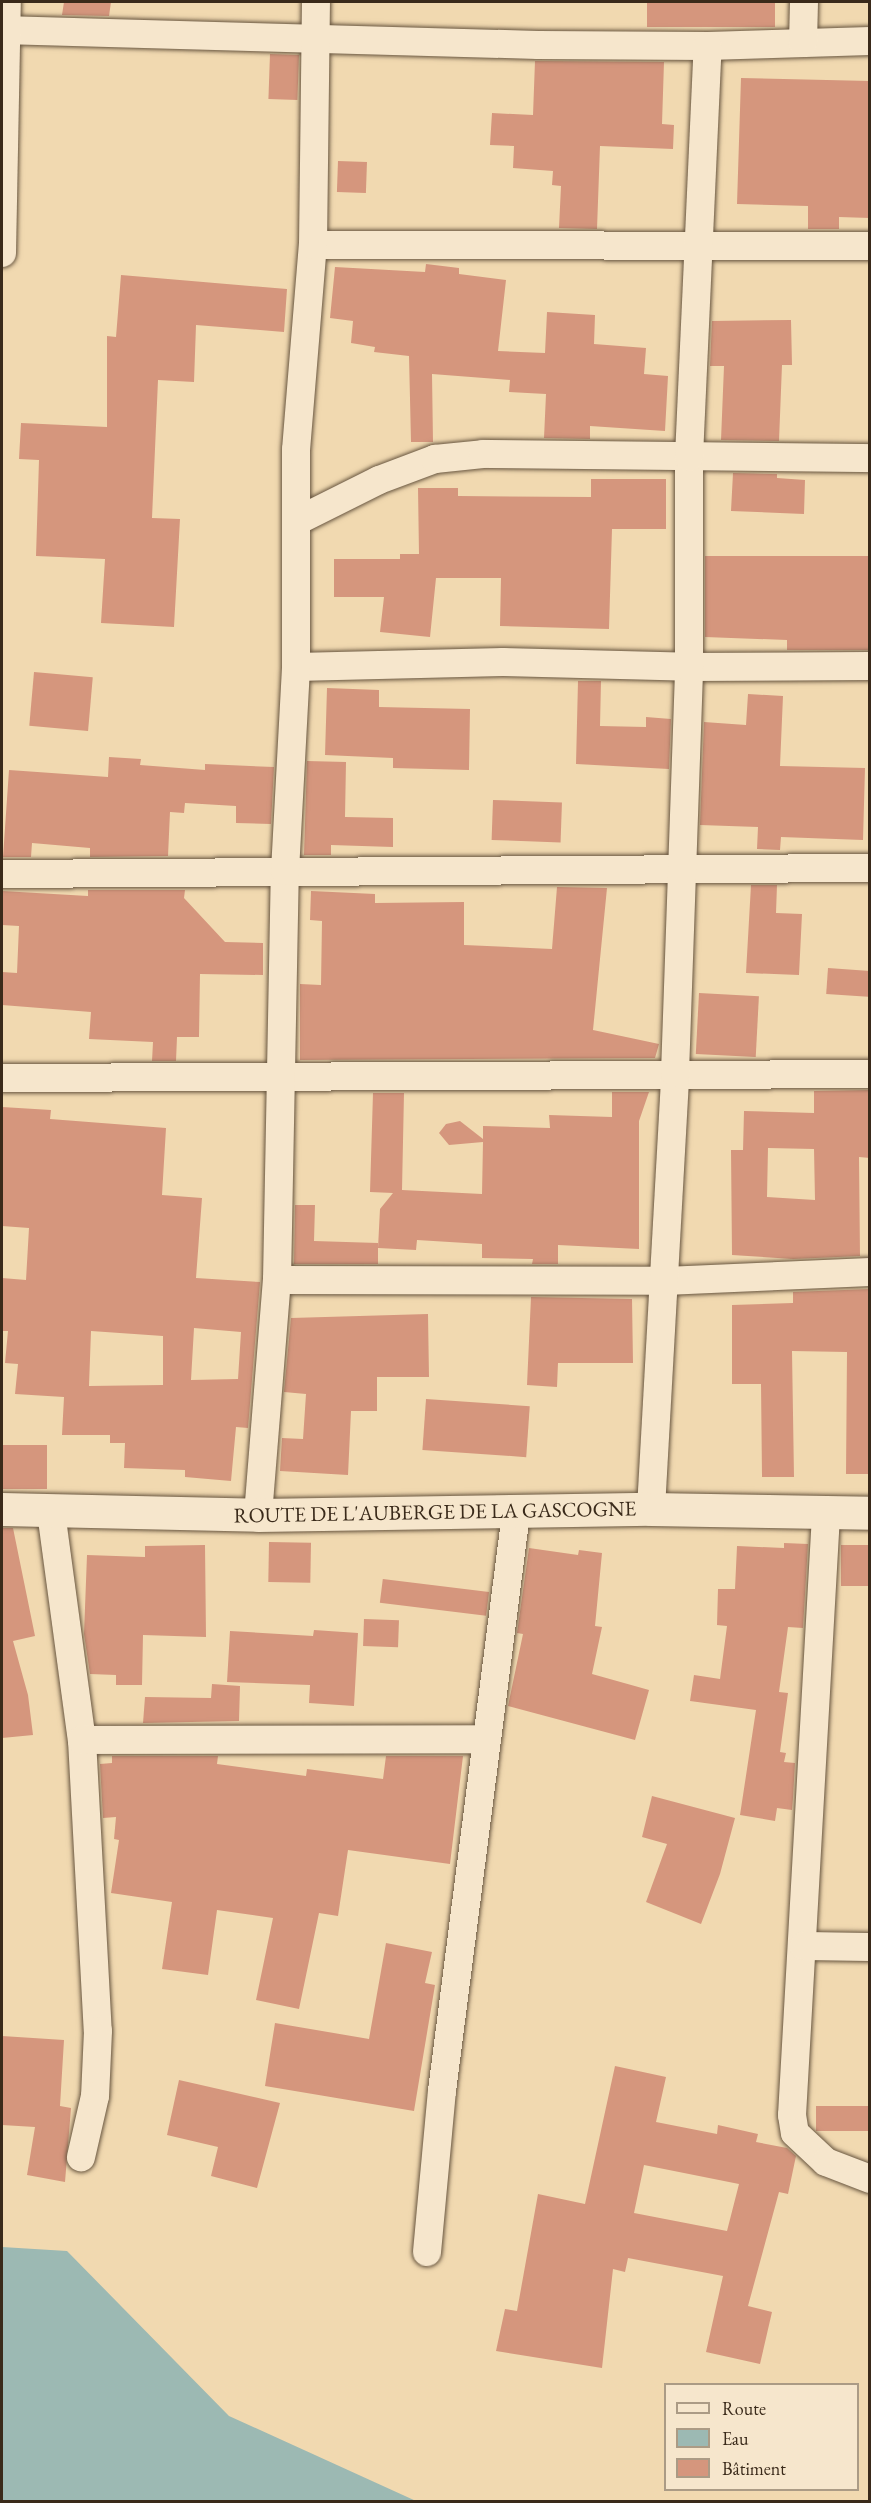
<!DOCTYPE html>
<meta charset="utf-8">
<style>
body{margin:0}
#map{position:relative;width:871px;height:2503px;overflow:hidden;background:#f1d9b0;font-family:"EB Garamond",serif}
div>[style]{position:absolute}
[style*='--x']{left:calc(var(--x)*1px);top:calc(var(--y)*1px);width:calc(var(--w)*1px);rotate:calc(var(--a)*1deg)}
.water>*{inset:0;background:#9cb9b3}
.building>*{inset:0;background:#d5967d;transform-origin:0 0}
.roads{filter:drop-shadow(0 0 2px #685640) drop-shadow(0 0 2px #685640)}
.street>*{height:28px;margin:-14px;padding:0 14px;transform-origin:14px;border-radius:14px;background:#f6e6cc}
.secondary>*{height:33px;margin:-16.5px;padding:0 16.5px;transform-origin:16.5px;border-radius:16.5px;background:#f6e6cc}
span{translate:-50% -50%;white-space:nowrap;text-align:center;line-height:1.15;-webkit-text-stroke:4.5px #f6e6cc;paint-order:stroke}
.street-label{font-size:21px;color:#3a2a1a}
.frame{position:absolute;inset:0;border:3px solid #3a2a1a;pointer-events:none}
.legend{position:absolute;left:664px;top:2383px;width:195px;height:108px;box-sizing:border-box;background:#f6e6cc;border:2px solid #ab9b85;margin:0;padding:8px 10px;list-style:none;font-size:18px;color:#3a2a1a}
.legend li{display:flex;align-items:center;gap:12px;height:30px}
.legend b{width:30px;border:2px solid #ab9b85}
</style>
<div id="map">
<div class="water">
<i style="clip-path:polygon(2px 2247px,67px 2251px,229px 2416px,416px 2501px,2px 2501px)"></i>
</div>
<div class="building">
<i style="clip-path:polygon(64px 2px,111px 2px,109px 16px,62px 15px)"></i>
<i style="left:647px;top:2px;width:128px;height:25px"></i>
<i style="left:270px;top:54px;width:29px;height:45px;rotate:2deg"></i>
<i style="clip-path:polygon(535px 61px,664px 62px,662px 124px,674px 125px,673px 149px,600px 146px,597px 229px,559px 228px,561px 186px,552px 185px,553px 171px,513px 168px,514px 146px,490px 145px,492px 113px,533px 115px)"></i>
<i style="clip-path:polygon(741px 78px,870px 81px,870px 218px,839px 217px,839px 229px,808px 229px,808px 206px,737px 204px)"></i>
<i style="left:338px;top:161px;width:29px;height:31px;rotate:2deg"></i>
<i style="clip-path:polygon(426px 264px,459px 268px,459px 274px,506px 280px,498px 351px,545px 353px,547px 312px,595px 315px,594px 344px,646px 348px,644px 374px,668px 376px,665px 431px,590px 426px,590px 439px,544px 438px,546px 394px,509px 392px,510px 380px,432px 374px,433px 442px,411px 442px,409px 356px,374px 352px,375px 347px,351px 343px,353px 321px,330px 318px,335px 267px,425px 272px)"></i>
<i style="clip-path:polygon(121px 275px,287px 289px,284px 332px,196px 325px,194px 382px,158px 380px,152px 518px,180px 519px,174px 627px,101px 623px,105px 559px,36px 556px,39px 460px,19px 459px,21px 423px,107px 427px,107px 336px,116px 337px)"></i>
<i style="clip-path:polygon(791px 320px,792px 365px,782px 365px,779px 441px,721px 440px,724px 366px,710px 366px,712px 321px)"></i>
<i style="clip-path:polygon(733px 473px,777px 474px,777px 478px,805px 480px,804px 514px,731px 511px)"></i>
<i style="clip-path:polygon(591px 479px,666px 479px,666px 529px,612px 529px,609px 629px,500px 626px,501px 578px,436px 578px,430px 637px,380px 632px,384px 597px,334px 597px,334px 559px,400px 559px,400px 554px,419px 554px,418px 488px,458px 488px,458px 496px,591px 497px)"></i>
<i style="clip-path:polygon(705px 556px,870px 556px,870px 650px,787px 650px,787px 640px,705px 637px)"></i>
<i style="left:34px;top:672px;width:59px;height:54px;rotate:5deg"></i>
<i style="clip-path:polygon(578px 681px,601px 681px,600px 726px,646px 727px,646px 717px,671px 719px,669px 769px,576px 764px)"></i>
<i style="clip-path:polygon(327px 688px,379px 690px,379px 707px,470px 709px,469px 770px,393px 768px,393px 758px,325px 755px)"></i>
<i style="clip-path:polygon(748px 694px,783px 696px,780px 766px,865px 768px,863px 840px,781px 837px,780px 850px,757px 849px,758px 827px,700px 825px,704px 722px,746px 725px)"></i>
<i style="clip-path:polygon(109px 757px,141px 759px,140px 765px,205px 770px,205px 764px,274px 767px,271px 824px,236px 823px,236px 806px,185px 803px,184px 813px,170px 812px,168px 856px,90px 857px,90px 848px,32px 843px,31px 857px,3px 857px,9px 770px,108px 777px)"></i>
<i style="clip-path:polygon(307px 761px,346px 762px,345px 817px,393px 818px,393px 847px,331px 845px,331px 855px,304px 855px)"></i>
<i style="left:493px;top:800px;width:69px;height:40px;rotate:2deg"></i>
<i style="clip-path:polygon(751px 885px,777px 885px,776px 913px,802px 914px,799px 975px,746px 973px)"></i>
<i style="clip-path:polygon(557px 887px,607px 888px,593px 1030px,659px 1044px,655px 1058px,300px 1060px,300px 984px,321px 985px,322px 921px,310px 920px,311px 891px,375px 894px,375px 903px,464px 902px,464px 945px,552px 949px)"></i>
<i style="clip-path:polygon(2px 891px,88px 896px,88px 890px,185px 890px,184px 898px,225px 942px,263px 943px,263px 975px,200px 974px,199px 1037px,177px 1037px,176px 1061px,152px 1061px,153px 1042px,89px 1039px,91px 1012px,2px 1005px,2px 972px,17px 973px,19px 926px,2px 925px)"></i>
<i style="left:828px;top:968px;width:42px;height:26px;rotate:4deg"></i>
<i style="left:699px;top:993px;width:60px;height:61px;rotate:3deg"></i>
<i style="clip-path:polygon(evenodd,870px 1090px,870px 1158px,859px 1157px,860px 1256px,793px 1259px,732px 1255px,731px 1150px,743px 1150px,744px 1111px,814px 1113px,814px 1091px,870px 1090px,768px 1148px,814px 1149px,815px 1200px,767px 1197px,768px 1148px)"></i>
<i style="clip-path:polygon(612px 1092px,649px 1092px,639px 1121px,639px 1249px,558px 1245px,558px 1264px,532px 1264px,533px 1259px,482px 1258px,482px 1244px,417px 1240px,416px 1250px,378px 1248px,380px 1209px,393px 1193px,370px 1192px,373px 1093px,404px 1093px,402px 1190px,482px 1194px,483px 1142px,449px 1145px,439px 1133px,446px 1124px,460px 1121px,483px 1139px,483px 1126px,550px 1128px,549px 1115px,612px 1117px)"></i>
<i style="clip-path:polygon(evenodd,2px 1107px,51px 1110px,50px 1119px,166px 1128px,162px 1195px,202px 1198px,196px 1278px,260px 1282px,248px 1428px,236px 1427px,231px 1481px,185px 1477px,185px 1470px,124px 1468px,125px 1443px,110px 1443px,110px 1435px,62px 1435px,64px 1397px,15px 1394px,18px 1364px,5px 1363px,8px 1331px,2px 1331px,2px 1278px,26px 1280px,29px 1228px,2px 1226px,2px 1107px,194px 1328px,241px 1332px,238px 1379px,191px 1380px,194px 1328px,2px 1107px,91px 1331px,163px 1336px,163px 1385px,89px 1386px,91px 1331px)"></i>
<i style="clip-path:polygon(295px 1205px,315px 1205px,314px 1241px,378px 1243px,378px 1264px,294px 1264px)"></i>
<i style="clip-path:polygon(870px 1289px,870px 1474px,846px 1474px,847px 1352px,792px 1351px,794px 1477px,762px 1477px,761px 1384px,732px 1384px,732px 1305px,793px 1303px,793px 1292px)"></i>
<i style="clip-path:polygon(531px 1297px,632px 1299px,633px 1363px,558px 1363px,557px 1387px,527px 1385px)"></i>
<i style="clip-path:polygon(428px 1314px,429px 1377px,377px 1377px,377px 1411px,351px 1411px,348px 1475px,280px 1471px,282px 1438px,303px 1439px,306px 1394px,284px 1392px,291px 1318px)"></i>
<i style="left:426px;top:1399px;width:104px;height:51px;rotate:4deg"></i>
<i style="left:2px;top:1445px;width:45px;height:44px"></i>
<i style="clip-path:polygon(2px 1528px,13px 1528px,35px 1636px,13px 1641px,28px 1695px,33px 1735px,2px 1738px)"></i>
<i style="left:269px;top:1542px;width:42px;height:40px;rotate:1deg"></i>
<i style="clip-path:polygon(784px 1543px,808px 1544px,803px 1628px,788px 1627px,779px 1692px,788px 1693px,780px 1752px,786px 1753px,784px 1762px,795px 1763px,793px 1798px,792px 1810px,777px 1808px,775px 1821px,740px 1815px,756px 1710px,690px 1701px,694px 1675px,720px 1679px,727px 1626px,717px 1625px,718px 1589px,735px 1589px,737px 1546px,784px 1548px)"></i>
<i style="clip-path:polygon(205px 1545px,206px 1637px,143px 1635px,142px 1685px,116px 1685px,116px 1675px,90px 1674px,84px 1634px,87px 1555px,145px 1557px,145px 1546px)"></i>
<i style="left:841px;top:1545px;width:29px;height:41px"></i>
<i style="clip-path:polygon(529px 1548px,578px 1555px,579px 1550px,602px 1553px,595px 1626px,602px 1627px,592px 1674px,649px 1690px,635px 1740px,508px 1706px,523px 1634px,517px 1633px)"></i>
<i style="left:489px;top:1592px;width:24px;height:107px;rotate:97deg"></i>
<i style="left:364px;top:1619px;width:35px;height:27px;rotate:2deg"></i>
<i style="clip-path:polygon(314px 1630px,358px 1633px,354px 1706px,309px 1703px,310px 1685px,227px 1682px,230px 1631px,313px 1636px)"></i>
<i style="clip-path:polygon(212px 1684px,240px 1686px,239px 1721px,143px 1723px,145px 1697px,211px 1698px)"></i>
<i style="clip-path:polygon(112px 1756px,218px 1756px,217px 1764px,306px 1776px,307px 1769px,383px 1779px,386px 1756px,463px 1756px,450px 1864px,348px 1850px,338px 1916px,319px 1913px,299px 2009px,256px 2000px,273px 1918px,217px 1910px,208px 1975px,162px 1969px,172px 1902px,111px 1893px,119px 1840px,114px 1839px,116px 1817px,103px 1818px,100px 1764px,112px 1763px)"></i>
<i style="clip-path:polygon(652px 1796px,735px 1818px,720px 1874px,701px 1924px,646px 1902px,667px 1844px,642px 1837px)"></i>
<i style="clip-path:polygon(386px 1943px,432px 1952px,425px 1983px,435px 1985px,414px 2111px,265px 2086px,275px 2023px,369px 2039px)"></i>
<i style="clip-path:polygon(2px 2036px,64px 2040px,60px 2106px,71px 2108px,65px 2182px,27px 2175px,35px 2127px,2px 2125px)"></i>
<i style="clip-path:polygon(evenodd,615px 2066px,666px 2077px,656px 2122px,717px 2134px,718px 2125px,758px 2134px,756px 2142px,787px 2148px,796px 2156px,788px 2194px,779px 2192px,748px 2306px,772px 2312px,760px 2364px,706px 2352px,723px 2276px,628px 2258px,625px 2272px,613px 2269px,602px 2368px,496px 2351px,505px 2309px,517px 2311px,538px 2194px,585px 2204px,615px 2066px,644px 2165px,739px 2184px,727px 2231px,634px 2213px,644px 2165px)"></i>
<i style="clip-path:polygon(179px 2080px,280px 2103px,257px 2188px,211px 2176px,218px 2147px,167px 2135px)"></i>
<i style="left:816px;top:2106px;width:54px;height:25px"></i>
</div>
<div class="roads">
<div class="street">
<i style="--x:2;--y:30;--w:536;--a:1.6"></i>
<i style="--x:538;--y:45;--w:170;--a:0.3"></i>
<i style="--x:708;--y:46;--w:162;--a:-1.8"></i>
<i style="--x:803;--y:43;--w:41;--a:-88.6"></i>
<i style="--x:313;--y:245;--w:557;--a:0.1"></i>
<i style="--x:2;--y:253;--w:251;--a:-88.9"></i>
<i style="--x:299;--y:520;--w:89;--a:-26.6"></i>
<i style="--x:379;--y:480;--w:60;--a:-20.6"></i>
<i style="--x:435;--y:459;--w:48;--a:-5.9"></i>
<i style="--x:483;--y:454;--w:387;--a:0.6"></i>
<i style="--x:296;--y:667;--w:207;--a:-1.4"></i>
<i style="--x:503;--y:662;--w:186;--a:1.5"></i>
<i style="--x:689;--y:667;--w:181;--a:-0.3"></i>
<i style="--x:2;--y:874;--w:868;--a:-0.4"></i>
<i style="--x:2;--y:1078;--w:868;--a:-0.26"></i>
<i style="--x:277;--y:1280;--w:388;--a:0.1"></i>
<i style="--x:665;--y:1281;--w:205;--a:-2.5"></i>
<i style="--x:651;--y:1509;--w:437;--a:-86.8"></i>
<i style="--x:675;--y:1073;--w:406;--a:-88"></i>
<i style="--x:689;--y:667;--w:210;--a:-90"></i>
<i style="--x:689;--y:457;--w:411;--a:-87.4"></i>
<i style="--x:51;--y:1512;--w:230;--a:82.3"></i>
<i style="--x:82;--y:1740;--w:291;--a:86.9"></i>
<i style="--x:98;--y:2031;--w:65;--a:92.6"></i>
<i style="--x:95;--y:2096;--w:63;--a:102.9"></i>
<i style="--x:258;--y:1515;--w:236;--a:-85.4"></i>
<i style="--x:277;--y:1280;--w:409;--a:-88.9"></i>
<i style="--x:285;--y:871;--w:204;--a:-86.9"></i>
<i style="--x:296;--y:667;--w:217;--a:-90"></i>
<i style="--x:296;--y:450;--w:206;--a:-85.3"></i>
<i style="--x:313;--y:245;--w:243;--a:-89.3"></i>
<i style="--x:826;--y:1515;--w:601;--a:93.24"></i>
<i style="--x:792;--y:2115;--w:18;--a:81"></i>
<i style="--x:795;--y:2133;--w:42;--a:43.1"></i>
<i style="--x:826;--y:2162;--w:47;--a:21.1"></i>
<i style="--x:82;--y:1740;--w:405;--a:-0.1"></i>
<i style="--x:804;--y:1946;--w:66;--a:0.9"></i>
<i style="--x:427;--y:2252;--w:162;--a:-84.7"></i>
<i style="--x:442;--y:2091;--w:583;--a:-82.7"></i>
</div>
<div class="secondary">
<i style="--x:2;--y:1509;--w:256;--a:1.3"></i>
<i style="--x:258;--y:1515;--w:393;--a:-0.9"></i>
<i style="--x:651;--y:1509;--w:219;--a:1"></i>
</div>
</div>
<div class="street-label">
<span style="left:435px;top:1512px;rotate:-1deg">ROUTE DE L'AUBERGE DE LA GASCOGNE</span>
</div>
<div class="frame"></div>
<ul class="legend">
<li><b style="height:8px;background:#f6e6cc"></b>Route</li>
<li><b style="height:16px;background:#9cb9b3"></b>Eau</li>
<li><b style="height:16px;background:#d5967d"></b>Bâtiment</li>
</ul>
</div>
